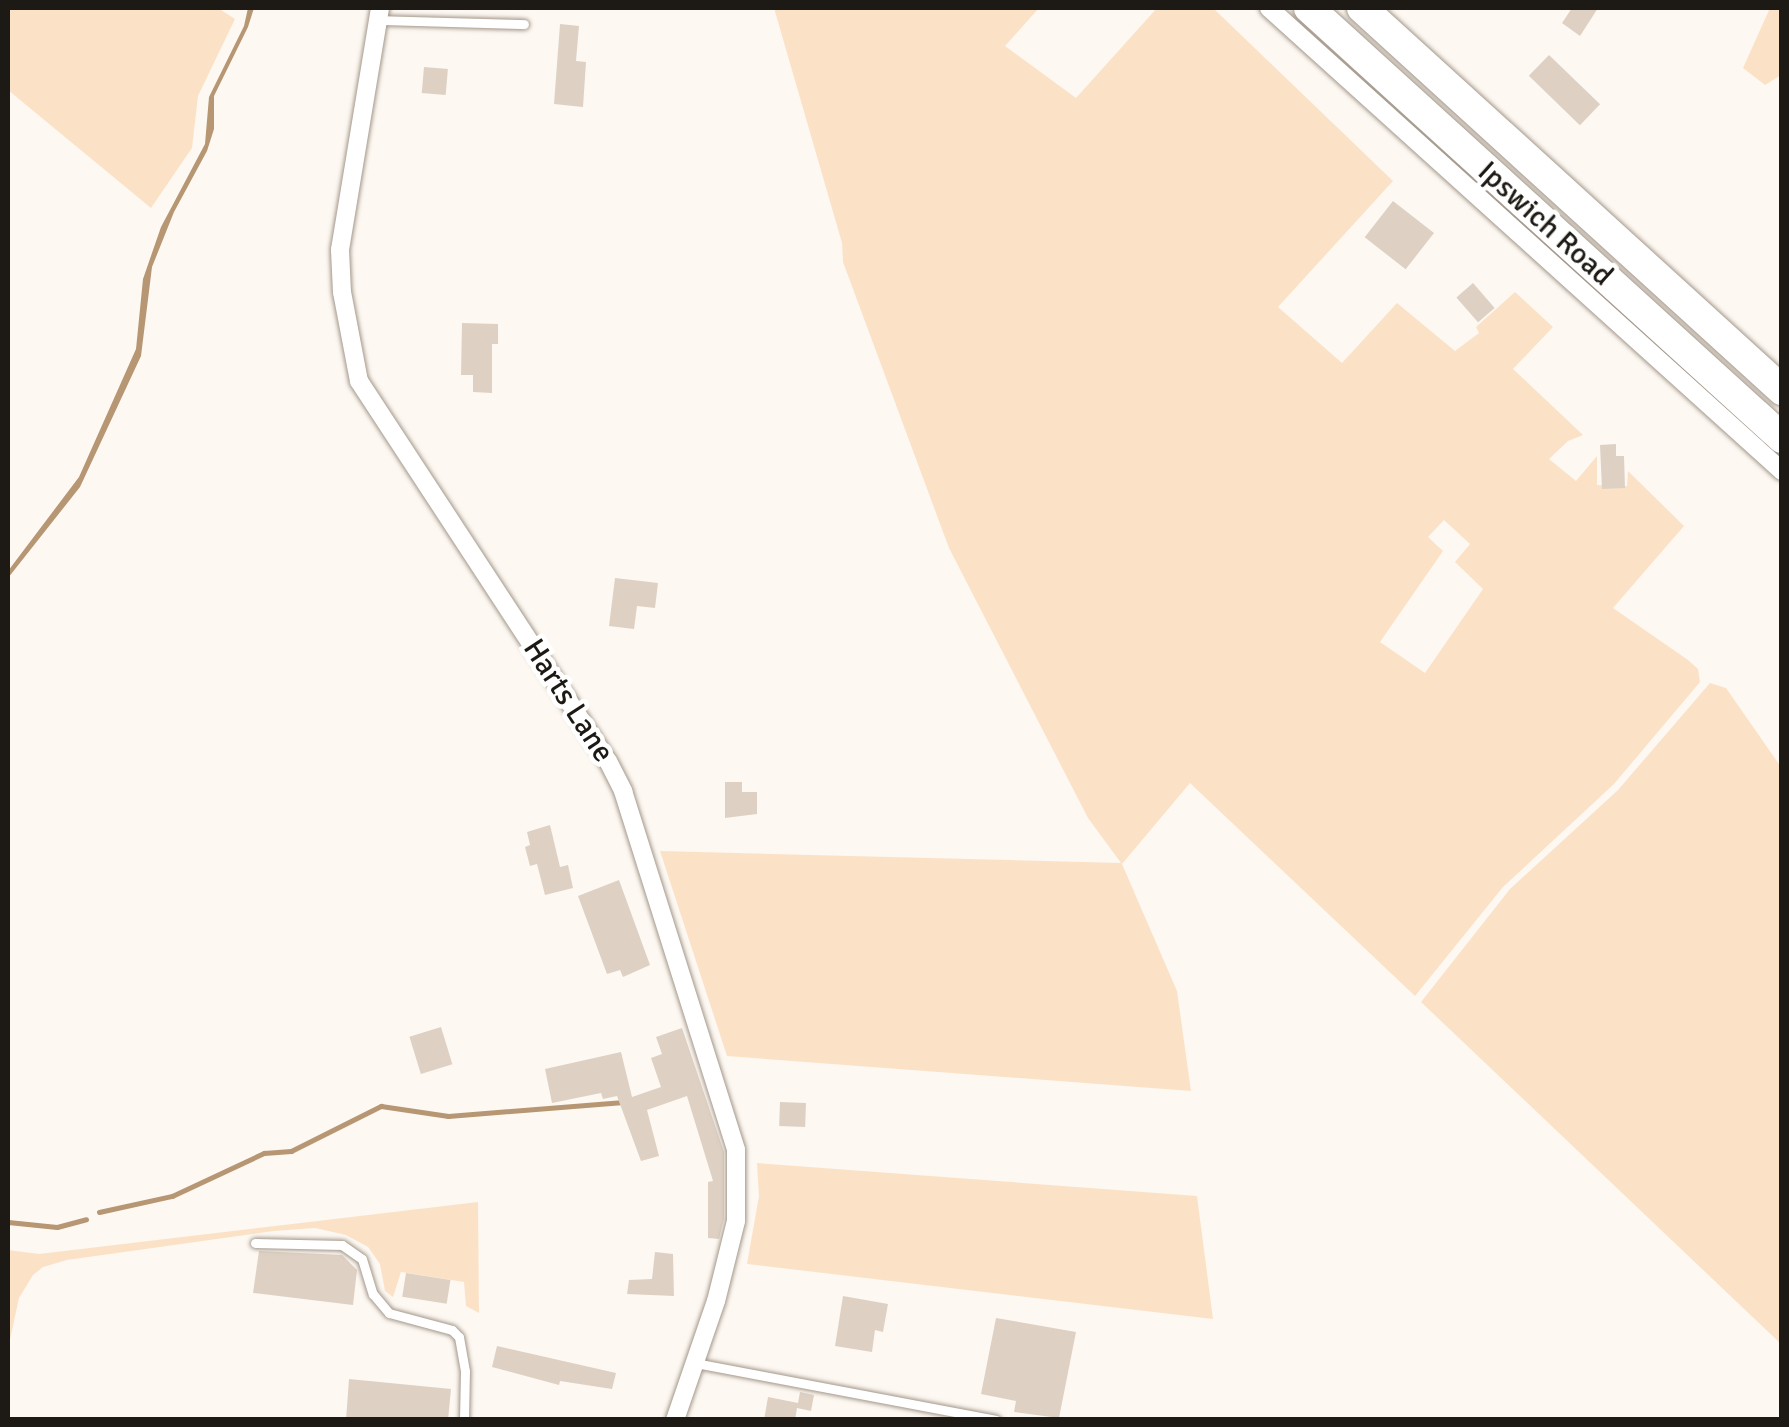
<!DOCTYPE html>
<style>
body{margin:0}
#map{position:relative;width:1789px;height:1427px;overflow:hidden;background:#fdf8f2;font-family:Signika,sans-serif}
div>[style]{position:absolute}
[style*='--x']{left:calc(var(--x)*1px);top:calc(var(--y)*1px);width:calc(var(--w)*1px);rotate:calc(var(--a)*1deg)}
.green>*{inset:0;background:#fbe2c7}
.water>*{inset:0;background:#b69673}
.stream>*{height:5px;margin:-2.5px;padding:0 2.5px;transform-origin:2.5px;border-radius:2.5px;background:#b69673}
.building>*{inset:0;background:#ded1c4;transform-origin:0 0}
.roads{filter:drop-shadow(0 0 2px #a3978a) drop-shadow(0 0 2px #a3978a)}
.lane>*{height:9px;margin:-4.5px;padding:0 4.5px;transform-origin:4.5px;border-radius:4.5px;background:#fff}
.street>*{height:18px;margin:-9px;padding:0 9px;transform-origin:9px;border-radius:9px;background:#fff}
.highway>*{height:30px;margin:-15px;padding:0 15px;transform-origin:15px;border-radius:15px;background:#fff}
span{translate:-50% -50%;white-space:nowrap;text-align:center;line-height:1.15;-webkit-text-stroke:9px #fff;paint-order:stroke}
.street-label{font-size:30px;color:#1d1914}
.frame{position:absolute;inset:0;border:10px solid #1d1914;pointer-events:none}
</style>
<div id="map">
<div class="green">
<i style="clip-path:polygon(8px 8px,218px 8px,235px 19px,198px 96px,192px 148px,151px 208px,8px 90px)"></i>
<i style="clip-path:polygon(evenodd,774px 8px,1039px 8px,1005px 46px,1076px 98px,1157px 8px,1213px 8px,1393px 181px,1278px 307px,1342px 363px,1397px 303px,1455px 351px,1479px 333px,1476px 327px,1515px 292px,1553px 327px,1513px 369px,1583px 435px,1568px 441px,1549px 459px,1576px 481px,1597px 456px,1597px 485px,1627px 486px,1628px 471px,1684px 526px,1613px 608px,1688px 660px,1698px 669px,1700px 682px,1614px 784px,1503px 887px,1415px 996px,1190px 783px,1122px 864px,1177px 991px,1191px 1091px,727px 1056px,660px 851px,1121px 863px,1088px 818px,949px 548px,843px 262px,842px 243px,774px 8px,1444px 520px,1470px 544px,1455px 562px,1483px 589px,1425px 673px,1380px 642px,1443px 551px,1428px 537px,1444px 520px)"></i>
<i style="clip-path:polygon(1770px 8px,1781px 8px,1781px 75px,1765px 85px,1743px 68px)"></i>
<i style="clip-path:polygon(1710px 683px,1726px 688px,1781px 767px,1781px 1344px,1421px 1002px,1510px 889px,1618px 790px)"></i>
<i style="clip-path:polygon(757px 1163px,1197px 1196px,1213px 1319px,747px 1264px,759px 1196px)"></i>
<i style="clip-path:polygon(478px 1202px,479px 1313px,466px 1306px,464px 1282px,401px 1272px,393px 1297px,385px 1291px,380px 1264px,368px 1247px,346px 1235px,315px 1228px,274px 1231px,67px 1260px,43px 1267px,33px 1275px,19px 1298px,8px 1349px,8px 1250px,39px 1254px)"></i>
</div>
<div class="water">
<i style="clip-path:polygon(248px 8px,254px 8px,248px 27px,214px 96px,214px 129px,207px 151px,174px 212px,152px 267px,141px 356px,80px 487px,8px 578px,8px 571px,79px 477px,136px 349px,143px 279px,161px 227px,205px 144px,209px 97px,244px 26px)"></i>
</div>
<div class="stream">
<i style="--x:99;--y:1212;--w:75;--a:-12.4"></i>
<i style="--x:172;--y:1196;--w:102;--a:-25.1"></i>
<i style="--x:264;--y:1153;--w:27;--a:-4"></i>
<i style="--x:291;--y:1151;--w:101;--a:-26.6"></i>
<i style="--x:381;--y:1106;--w:68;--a:8.5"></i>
<i style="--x:448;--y:1116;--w:176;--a:-4.6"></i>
<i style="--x:8;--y:1222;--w:49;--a:5.8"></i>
<i style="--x:57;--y:1227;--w:30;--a:-15"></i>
</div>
<div class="building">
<i style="clip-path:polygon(1572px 8px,1598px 8px,1580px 36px,1562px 23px)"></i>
<i style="clip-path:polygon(560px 24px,579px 26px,576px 61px,586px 62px,583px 107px,554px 104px)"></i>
<i style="left:1549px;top:55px;width:71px;height:29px;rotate:44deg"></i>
<i style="left:424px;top:67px;width:24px;height:26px;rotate:5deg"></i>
<i style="left:1393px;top:201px;width:52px;height:46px;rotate:38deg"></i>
<i style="left:1473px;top:283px;width:33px;height:22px;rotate:49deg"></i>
<i style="clip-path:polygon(462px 323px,498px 324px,498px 344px,492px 344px,492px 393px,473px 392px,473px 375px,461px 375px)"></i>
<i style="clip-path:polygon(1616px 444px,1616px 456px,1624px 456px,1625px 488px,1602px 489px,1600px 445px)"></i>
<i style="clip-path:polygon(615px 578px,658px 583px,655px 608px,637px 606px,634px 629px,609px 626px)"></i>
<i style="clip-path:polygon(725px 782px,742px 782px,742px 792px,757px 792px,757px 814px,725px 818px)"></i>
<i style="clip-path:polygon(550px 825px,560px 867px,568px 865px,573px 888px,545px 895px,537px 864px,530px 866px,525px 847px,530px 845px,527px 832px)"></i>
<i style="clip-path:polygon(619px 880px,650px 965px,623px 977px,620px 970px,607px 974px,578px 896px)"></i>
<i style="left:441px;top:1027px;width:39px;height:33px;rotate:73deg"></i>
<i style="clip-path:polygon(682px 1028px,724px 1152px,724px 1219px,719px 1239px,708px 1238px,708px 1182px,713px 1181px,687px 1096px,647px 1110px,659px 1156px,641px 1161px,617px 1096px,603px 1099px,601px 1093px,552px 1103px,545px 1069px,621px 1052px,632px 1097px,661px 1087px,651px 1058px,662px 1054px,656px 1037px)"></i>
<i style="left:780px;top:1102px;width:26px;height:24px;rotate:2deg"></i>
<i style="clip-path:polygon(259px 1251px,342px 1255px,357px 1270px,353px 1305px,253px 1293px)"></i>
<i style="clip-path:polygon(655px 1252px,673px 1254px,674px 1296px,627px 1294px,629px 1280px,652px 1279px)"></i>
<i style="left:406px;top:1273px;width:45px;height:24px;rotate:9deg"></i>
<i style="clip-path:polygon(843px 1296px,888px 1304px,883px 1332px,875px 1330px,872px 1352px,835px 1346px)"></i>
<i style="clip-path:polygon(996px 1318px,1076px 1332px,1059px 1418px,1014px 1412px,1016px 1401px,981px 1394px)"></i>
<i style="clip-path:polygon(497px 1346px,616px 1373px,612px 1389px,560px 1381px,559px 1385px,492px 1367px)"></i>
<i style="clip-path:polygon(349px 1379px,451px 1389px,448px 1420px,346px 1420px)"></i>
<i style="clip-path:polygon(800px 1392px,814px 1395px,811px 1411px,797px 1408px,795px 1420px,764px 1420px,768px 1397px,798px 1403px)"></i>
</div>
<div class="roads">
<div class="lane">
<i style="--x:378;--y:20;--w:146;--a:1.6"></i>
<i style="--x:255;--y:1243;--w:87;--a:1.3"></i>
<i style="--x:342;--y:1245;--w:24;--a:35"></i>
<i style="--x:362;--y:1259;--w:37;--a:73"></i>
<i style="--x:373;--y:1294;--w:25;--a:50"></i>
<i style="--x:389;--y:1313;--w:65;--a:15.1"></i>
<i style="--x:452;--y:1330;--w:10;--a:45"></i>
<i style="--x:459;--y:1337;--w:35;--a:80"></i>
<i style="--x:465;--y:1371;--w:49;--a:91.2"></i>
<i style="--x:695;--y:1363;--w:306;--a:10.7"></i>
</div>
<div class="street">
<i style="--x:380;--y:8;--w:245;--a:99.4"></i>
<i style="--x:340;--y:250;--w:42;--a:87.3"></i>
<i style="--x:342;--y:292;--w:91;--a:79.2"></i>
<i style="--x:359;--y:381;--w:454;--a:56.8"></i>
<i style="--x:608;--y:761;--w:34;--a:63"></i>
<i style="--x:623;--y:791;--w:376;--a:72.5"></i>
<i style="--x:736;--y:1150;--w:71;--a:90"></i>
<i style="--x:736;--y:1221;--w:82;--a:104"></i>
<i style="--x:716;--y:1301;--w:126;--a:109"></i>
<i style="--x:1269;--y:8;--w:691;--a:42.07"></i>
</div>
<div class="highway">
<i style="--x:1309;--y:8;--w:639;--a:42.27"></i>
<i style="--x:1362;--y:8;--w:568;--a:42.29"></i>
</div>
</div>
<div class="street-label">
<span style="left:1545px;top:224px;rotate:42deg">Ipswich Road</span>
<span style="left:568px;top:701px;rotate:57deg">Harts Lane</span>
</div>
<div class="frame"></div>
</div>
